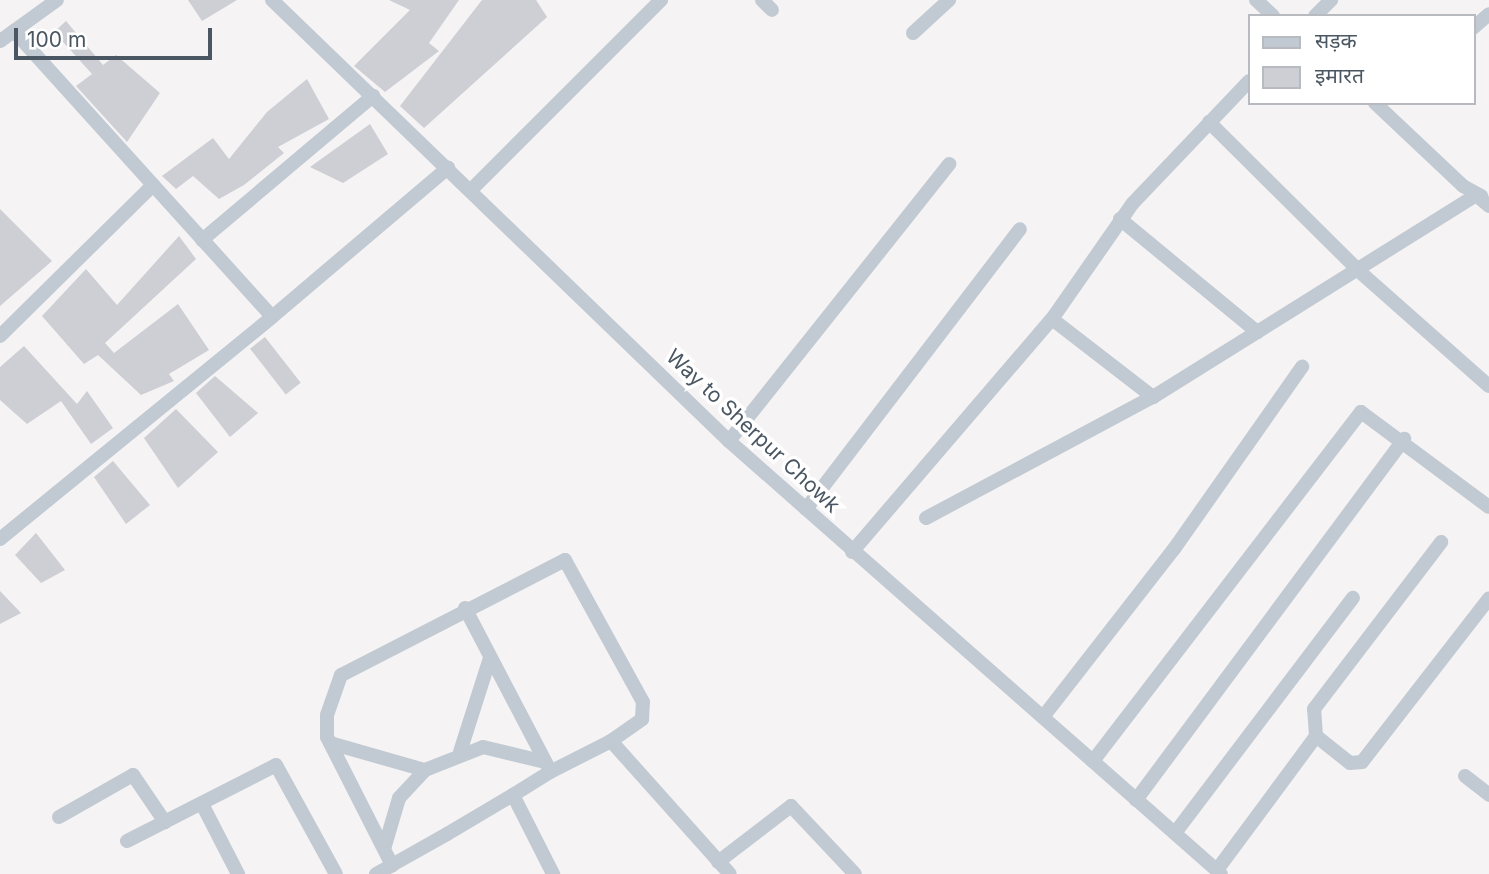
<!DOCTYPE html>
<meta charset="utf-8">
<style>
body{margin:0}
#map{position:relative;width:1489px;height:874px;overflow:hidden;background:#f5f3f3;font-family:Inter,"Noto Sans Devanagari",sans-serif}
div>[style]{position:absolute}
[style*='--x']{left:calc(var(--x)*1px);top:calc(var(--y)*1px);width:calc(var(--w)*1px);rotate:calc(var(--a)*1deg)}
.building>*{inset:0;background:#cdcfd5;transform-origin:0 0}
.minor>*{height:14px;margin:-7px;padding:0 7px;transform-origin:7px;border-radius:7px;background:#c1cad2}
span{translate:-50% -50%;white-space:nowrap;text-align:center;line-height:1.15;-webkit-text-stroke:7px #fff;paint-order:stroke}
.street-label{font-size:21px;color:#4a5661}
.legend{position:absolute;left:1248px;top:14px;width:228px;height:91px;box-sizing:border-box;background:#fff;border:2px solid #b7bbc0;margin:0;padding:9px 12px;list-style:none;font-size:21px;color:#4a5661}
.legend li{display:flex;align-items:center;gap:14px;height:35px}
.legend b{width:35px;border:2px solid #b7bbc0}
.scale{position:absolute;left:14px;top:28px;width:198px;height:32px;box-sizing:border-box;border:4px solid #4a5661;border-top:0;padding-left:9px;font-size:21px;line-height:24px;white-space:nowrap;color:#4a5661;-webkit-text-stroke:5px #fff;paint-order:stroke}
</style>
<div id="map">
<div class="building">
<i style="clip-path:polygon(188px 0,237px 0,202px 21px)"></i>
<i style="clip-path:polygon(389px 0,459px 0,429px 43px,439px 51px,385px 92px,354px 66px,410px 10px)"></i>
<i style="clip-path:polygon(482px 0,536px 0,547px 17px,424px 128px,400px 106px)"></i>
<i style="clip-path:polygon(66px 21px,103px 65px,116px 55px,160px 93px,127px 142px,76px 86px,92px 74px,54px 32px)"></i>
<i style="clip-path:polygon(307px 79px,329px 119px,278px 147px,284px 153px,244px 185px,219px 199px,193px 176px,176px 189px,162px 176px,213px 138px,229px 159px,267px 112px)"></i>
<i style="clip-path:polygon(370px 124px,388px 154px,343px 183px,310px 167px)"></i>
<i style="clip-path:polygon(0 209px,52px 261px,0 306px)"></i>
<i style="clip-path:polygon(179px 236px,196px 259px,105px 343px,114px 353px,178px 304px,209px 350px,169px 374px,174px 381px,141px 395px,98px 355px,84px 364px,42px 316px,86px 269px,117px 305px)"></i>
<i style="left:265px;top:337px;width:58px;height:19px;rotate:52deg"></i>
<i style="clip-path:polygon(24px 346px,77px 404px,87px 391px,113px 428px,91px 444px,61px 401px,27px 424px,0 400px,0 367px)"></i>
<i style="clip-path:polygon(215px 376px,258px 413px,230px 437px,196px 393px)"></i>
<i style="clip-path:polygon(176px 409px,218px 452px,178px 488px,144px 438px)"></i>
<i style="clip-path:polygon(113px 461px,150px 505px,126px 524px,94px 477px)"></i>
<i style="clip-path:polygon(36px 533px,65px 570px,41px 583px,15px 555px)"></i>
<i style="clip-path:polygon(0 591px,21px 613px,0 624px)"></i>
</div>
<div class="minor">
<i style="--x:272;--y:0;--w:635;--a:43.98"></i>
<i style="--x:729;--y:441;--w:655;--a:41.35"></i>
<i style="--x:762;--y:0;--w:14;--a:45"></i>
<i style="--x:1256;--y:0;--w:23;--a:43"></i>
<i style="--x:1315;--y:16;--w:23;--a:-45"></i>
<i style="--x:1473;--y:28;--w:21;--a:-41"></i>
<i style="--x:14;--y:31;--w:385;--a:47.9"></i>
<i style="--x:272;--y:317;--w:231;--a:-40.3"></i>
<i style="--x:913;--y:33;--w:49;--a:-42.5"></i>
<i style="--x:0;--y:41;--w:70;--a:-35.7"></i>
<i style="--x:1375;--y:103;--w:121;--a:43.3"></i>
<i style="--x:1463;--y:186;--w:21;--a:29"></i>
<i style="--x:1209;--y:122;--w:213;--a:44.8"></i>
<i style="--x:1360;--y:272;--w:172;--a:41.5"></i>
<i style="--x:471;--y:190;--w:269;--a:-45"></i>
<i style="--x:1120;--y:219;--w:178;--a:39.5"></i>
<i style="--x:202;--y:240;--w:224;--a:-40.1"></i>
<i style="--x:1052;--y:319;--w:128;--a:37.7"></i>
<i style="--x:0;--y:336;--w:215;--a:-44.6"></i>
<i style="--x:729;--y:441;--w:354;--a:-51.5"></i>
<i style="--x:806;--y:509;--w:352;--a:-52.6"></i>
<i style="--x:926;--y:518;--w:257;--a:-28.1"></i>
<i style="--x:1153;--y:397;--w:381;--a:-32"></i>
<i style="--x:1476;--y:195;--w:17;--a:40"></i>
<i style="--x:0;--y:539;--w:351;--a:-39.2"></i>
<i style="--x:852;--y:552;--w:307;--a:-49.4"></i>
<i style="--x:1052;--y:319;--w:141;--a:-55.1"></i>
<i style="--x:1133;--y:203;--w:168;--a:-46.4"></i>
<i style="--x:465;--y:608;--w:177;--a:62.4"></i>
<i style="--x:1043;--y:717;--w:213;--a:-52.1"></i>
<i style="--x:1174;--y:549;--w:223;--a:-54.9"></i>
<i style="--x:1316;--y:736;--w:43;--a:38.5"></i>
<i style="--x:1350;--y:763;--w:12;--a:-5"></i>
<i style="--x:1362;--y:762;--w:207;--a:-52.2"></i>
<i style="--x:611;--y:741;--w:178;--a:48.2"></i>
<i style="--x:330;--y:743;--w:99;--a:15.9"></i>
<i style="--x:460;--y:752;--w:99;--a:-72.3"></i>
<i style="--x:1093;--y:761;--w:440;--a:-52.5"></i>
<i style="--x:1361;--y:412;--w:159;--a:36.6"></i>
<i style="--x:1465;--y:776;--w:31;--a:38"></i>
<i style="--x:513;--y:795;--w:89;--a:63.1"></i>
<i style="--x:1136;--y:800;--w:450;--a:-53.4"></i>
<i style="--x:202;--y:804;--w:79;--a:62.8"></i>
<i style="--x:59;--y:817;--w:85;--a:-29.6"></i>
<i style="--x:133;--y:775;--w:57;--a:55.8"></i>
<i style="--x:1175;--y:833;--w:295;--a:-52.9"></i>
<i style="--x:127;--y:841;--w:167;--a:-27"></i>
<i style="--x:276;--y:765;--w:124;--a:61.2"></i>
<i style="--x:384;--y:849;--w:53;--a:-73.6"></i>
<i style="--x:399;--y:798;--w:38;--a:-47"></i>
<i style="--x:425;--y:770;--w:62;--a:-21.6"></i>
<i style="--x:483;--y:747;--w:64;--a:13.6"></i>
<i style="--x:718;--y:862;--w:92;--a:-37.5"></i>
<i style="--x:791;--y:806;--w:93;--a:46.7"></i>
<i style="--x:1217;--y:870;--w:167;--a:-53.5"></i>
<i style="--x:1316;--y:736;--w:27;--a:-94"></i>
<i style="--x:1314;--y:709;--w:210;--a:-52.7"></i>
<i style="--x:376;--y:874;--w:18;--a:-29"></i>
<i style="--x:392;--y:865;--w:63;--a:-29.4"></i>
<i style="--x:447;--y:834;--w:77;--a:-30.6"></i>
<i style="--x:513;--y:795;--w:44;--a:-31.9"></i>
<i style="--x:550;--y:772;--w:68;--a:-26.9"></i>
<i style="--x:611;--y:741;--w:38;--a:-35"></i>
<i style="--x:642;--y:719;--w:17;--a:-87"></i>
<i style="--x:643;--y:702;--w:162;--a:-118.8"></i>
<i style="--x:565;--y:560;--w:252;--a:152.8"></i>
<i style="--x:341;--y:675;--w:42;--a:109.3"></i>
<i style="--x:327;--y:715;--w:22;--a:90"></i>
<i style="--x:327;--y:737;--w:144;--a:63.1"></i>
</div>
<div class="street-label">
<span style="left:753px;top:431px;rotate:43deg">Way to Sherpur Chowk</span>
</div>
<ul class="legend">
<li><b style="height:9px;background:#c1cad2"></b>सड़क</li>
<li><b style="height:19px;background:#cdcfd5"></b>इमारत</li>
</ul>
<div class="scale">100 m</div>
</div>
